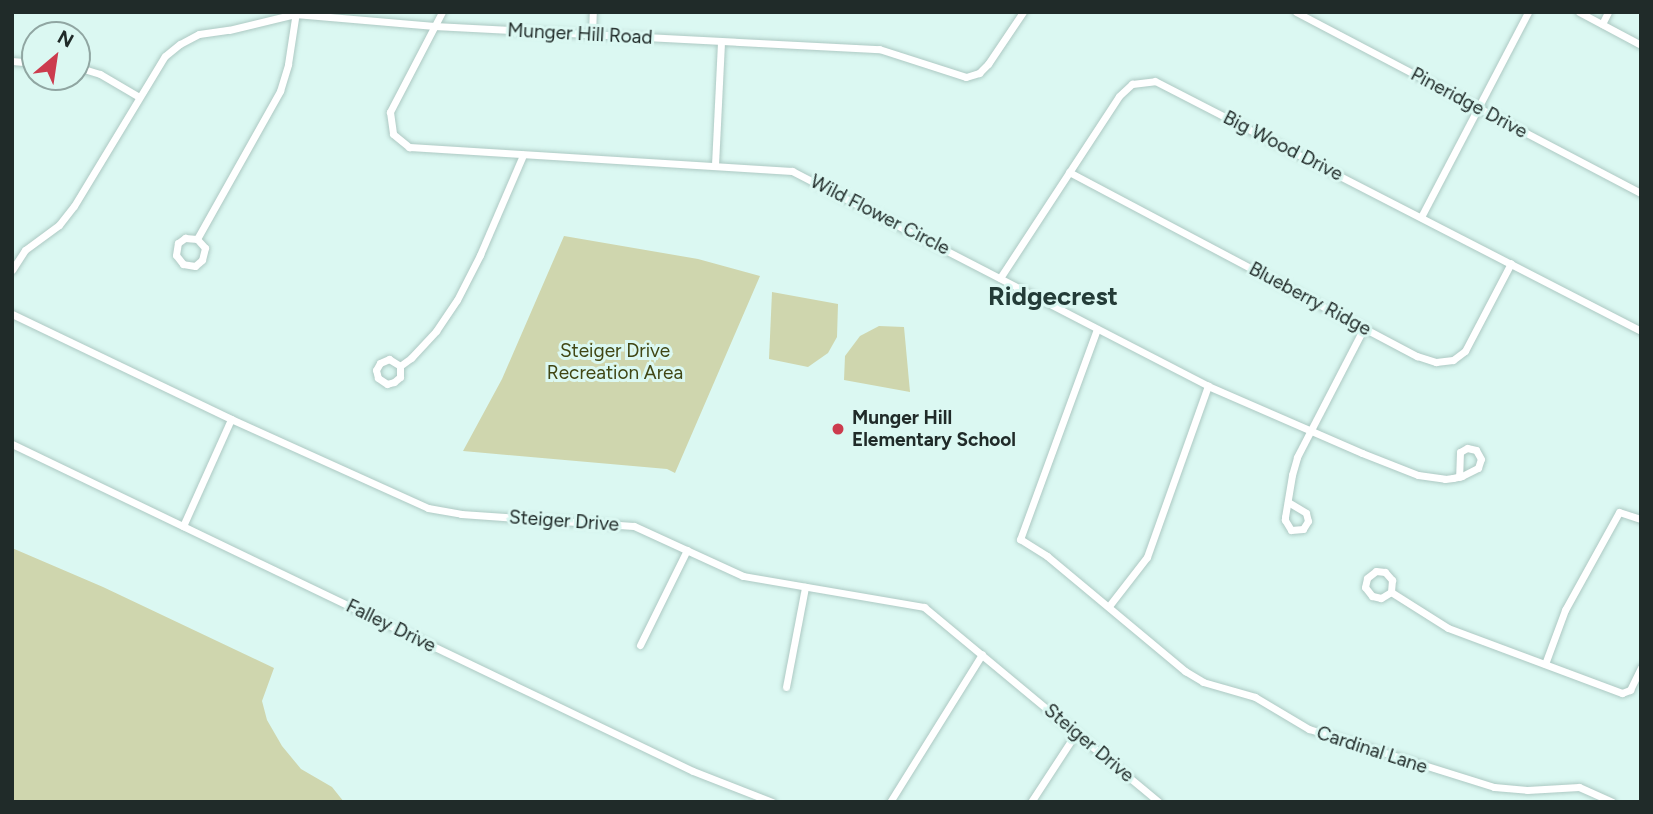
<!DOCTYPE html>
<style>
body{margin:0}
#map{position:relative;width:1653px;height:814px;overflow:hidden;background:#dbf8f2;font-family:Figtree,sans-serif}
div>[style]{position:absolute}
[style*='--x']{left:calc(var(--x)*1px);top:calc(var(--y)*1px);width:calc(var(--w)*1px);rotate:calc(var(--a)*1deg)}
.green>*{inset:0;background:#cfd6ae}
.roads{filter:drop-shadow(0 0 2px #adc9c3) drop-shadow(0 0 2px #adc9c3)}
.street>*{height:7px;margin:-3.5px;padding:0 3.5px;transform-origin:3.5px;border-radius:3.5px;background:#fff}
.dots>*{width:19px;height:19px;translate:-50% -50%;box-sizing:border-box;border:4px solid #dbf8f2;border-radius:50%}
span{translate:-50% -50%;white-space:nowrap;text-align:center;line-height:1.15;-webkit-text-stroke:6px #dbf8f2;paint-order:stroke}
.street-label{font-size:19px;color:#202b29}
.park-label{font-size:19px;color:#404614}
.poi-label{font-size:19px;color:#202b29;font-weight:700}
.left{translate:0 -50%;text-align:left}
.district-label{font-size:26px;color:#233b37;font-weight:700}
.frame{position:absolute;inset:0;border:14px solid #202b29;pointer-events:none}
.north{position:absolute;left:21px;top:21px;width:70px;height:70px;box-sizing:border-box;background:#dbf8f2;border:2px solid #90a6a2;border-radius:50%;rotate:29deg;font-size:19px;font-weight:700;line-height:28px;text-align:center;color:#202b29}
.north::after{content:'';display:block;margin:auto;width:24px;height:32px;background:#cc3c4e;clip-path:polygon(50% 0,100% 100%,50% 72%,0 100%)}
</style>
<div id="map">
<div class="green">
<i style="clip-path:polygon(564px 236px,698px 259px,760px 276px,675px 473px,667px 469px,463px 451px,502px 379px)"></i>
<i style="clip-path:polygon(772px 292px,838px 304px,837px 337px,828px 353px,808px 367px,769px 359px)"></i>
<i style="clip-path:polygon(879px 326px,904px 327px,910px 392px,844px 380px,845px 356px,860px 336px)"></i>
<i style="clip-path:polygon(12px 548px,103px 587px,274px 668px,262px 701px,267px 720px,282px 746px,301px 769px,332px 787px,344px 802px,12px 802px)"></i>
</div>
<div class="roads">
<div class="street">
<i style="--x:442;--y:12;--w:113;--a:117.5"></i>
<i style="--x:390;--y:112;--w:22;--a:82"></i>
<i style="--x:393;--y:134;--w:21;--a:39"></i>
<i style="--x:409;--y:147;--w:384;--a:3.6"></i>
<i style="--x:792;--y:171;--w:468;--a:27.3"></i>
<i style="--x:1208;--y:386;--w:168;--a:23.5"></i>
<i style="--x:1362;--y:453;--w:60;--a:21.4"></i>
<i style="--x:1418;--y:475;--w:27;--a:8"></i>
<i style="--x:1445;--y:479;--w:8;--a:-7"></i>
<i style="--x:1453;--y:478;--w:9;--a:-13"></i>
<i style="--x:1462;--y:476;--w:18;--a:-27"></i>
<i style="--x:1478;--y:468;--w:9;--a:-72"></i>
<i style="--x:1481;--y:459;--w:10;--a:-119"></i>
<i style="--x:1476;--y:450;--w:9;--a:-167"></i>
<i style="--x:1467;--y:448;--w:8;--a:150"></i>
<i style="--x:1460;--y:452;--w:25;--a:92"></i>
<i style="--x:1296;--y:12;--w:390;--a:27.7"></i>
<i style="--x:1579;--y:12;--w:70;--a:28"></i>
<i style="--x:1602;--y:24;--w:13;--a:-63"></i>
<i style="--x:592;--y:35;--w:23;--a:-88"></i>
<i style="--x:12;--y:61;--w:23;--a:5"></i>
<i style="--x:77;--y:67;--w:24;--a:17"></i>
<i style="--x:100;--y:74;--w:45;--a:30.5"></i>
<i style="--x:715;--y:165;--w:123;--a:-87.2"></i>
<i style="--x:1069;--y:172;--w:394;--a:27.9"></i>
<i style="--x:1417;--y:356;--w:20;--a:18"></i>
<i style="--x:1436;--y:362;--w:17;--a:-7"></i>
<i style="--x:1453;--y:360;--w:15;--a:-37"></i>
<i style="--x:1465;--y:351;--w:99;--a:-62.4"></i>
<i style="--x:1421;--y:217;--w:231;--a:-62.4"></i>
<i style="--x:197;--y:239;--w:12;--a:48"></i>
<i style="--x:205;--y:248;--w:12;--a:104"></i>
<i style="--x:202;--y:260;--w:9;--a:139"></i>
<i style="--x:195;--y:266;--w:12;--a:-171"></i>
<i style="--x:183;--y:264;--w:11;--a:-128"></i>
<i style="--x:176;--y:255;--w:12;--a:-81"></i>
<i style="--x:178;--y:243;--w:9;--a:-36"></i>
<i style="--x:185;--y:238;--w:12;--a:5"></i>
<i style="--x:197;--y:239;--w:170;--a:-60.7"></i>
<i style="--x:280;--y:91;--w:28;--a:-73"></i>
<i style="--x:288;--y:64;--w:53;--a:-81.3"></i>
<i style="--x:12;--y:270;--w:24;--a:-57"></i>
<i style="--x:25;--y:250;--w:42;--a:-36.3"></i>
<i style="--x:59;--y:225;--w:24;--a:-52"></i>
<i style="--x:74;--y:206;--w:175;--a:-58.8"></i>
<i style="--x:165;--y:56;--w:19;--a:-39"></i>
<i style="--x:180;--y:44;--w:21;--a:-28"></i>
<i style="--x:199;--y:34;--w:30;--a:-8"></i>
<i style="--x:229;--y:30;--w:68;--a:-13.6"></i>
<i style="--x:295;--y:14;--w:140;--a:4.9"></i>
<i style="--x:434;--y:26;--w:446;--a:3"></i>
<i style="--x:879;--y:49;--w:91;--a:17.8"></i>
<i style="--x:966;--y:77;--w:14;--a:-17"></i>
<i style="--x:979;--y:73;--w:13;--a:-45"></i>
<i style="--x:988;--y:64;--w:63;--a:-56.1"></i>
<i style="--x:1000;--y:278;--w:217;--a:-56.8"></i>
<i style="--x:1119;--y:96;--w:18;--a:-43"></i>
<i style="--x:1132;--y:84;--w:23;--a:-7"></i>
<i style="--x:1155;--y:81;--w:547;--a:27.22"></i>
<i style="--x:12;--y:314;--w:243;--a:25.6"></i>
<i style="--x:231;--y:419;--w:216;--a:24.3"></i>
<i style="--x:428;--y:508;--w:34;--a:10"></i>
<i style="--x:461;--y:514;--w:173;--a:4"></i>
<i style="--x:634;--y:526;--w:120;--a:24.6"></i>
<i style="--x:743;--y:576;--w:184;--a:9.7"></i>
<i style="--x:924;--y:607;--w:305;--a:39.7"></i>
<i style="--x:1097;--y:329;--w:224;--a:110.1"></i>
<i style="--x:1020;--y:539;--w:32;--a:32"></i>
<i style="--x:1047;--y:556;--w:180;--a:39.8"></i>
<i style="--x:1185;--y:671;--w:21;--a:31"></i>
<i style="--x:1203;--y:682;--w:54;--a:16.1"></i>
<i style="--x:1255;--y:697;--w:63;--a:30.7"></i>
<i style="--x:1309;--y:729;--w:194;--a:17.4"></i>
<i style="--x:1494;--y:787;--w:33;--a:5"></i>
<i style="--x:1527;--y:790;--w:52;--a:-3.3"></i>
<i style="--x:1579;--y:787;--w:36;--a:24"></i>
<i style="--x:400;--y:366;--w:11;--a:90"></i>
<i style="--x:400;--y:377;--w:8;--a:140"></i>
<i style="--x:394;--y:382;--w:7;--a:164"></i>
<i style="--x:387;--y:384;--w:11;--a:-146"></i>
<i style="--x:378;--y:378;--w:8;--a:-104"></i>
<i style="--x:376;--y:370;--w:8;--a:-60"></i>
<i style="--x:380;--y:363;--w:10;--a:-24"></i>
<i style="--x:389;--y:359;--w:13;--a:32"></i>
<i style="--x:400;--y:366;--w:14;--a:-36"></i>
<i style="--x:411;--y:358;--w:37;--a:-47"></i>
<i style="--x:436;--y:331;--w:37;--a:-56"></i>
<i style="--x:457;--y:300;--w:51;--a:-62.9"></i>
<i style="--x:480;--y:255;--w:109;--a:-66.7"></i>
<i style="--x:12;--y:444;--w:755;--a:25.65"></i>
<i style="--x:693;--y:771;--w:85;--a:21.4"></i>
<i style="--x:1288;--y:502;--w:21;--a:31"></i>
<i style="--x:1306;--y:513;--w:8;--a:76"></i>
<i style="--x:1308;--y:521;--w:9;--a:122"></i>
<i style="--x:1303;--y:529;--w:12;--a:175"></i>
<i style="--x:1291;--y:530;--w:12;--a:-121"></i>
<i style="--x:1285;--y:520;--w:3;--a:-90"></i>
<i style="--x:1285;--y:517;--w:43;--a:-80.5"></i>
<i style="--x:1292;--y:475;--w:19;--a:-74"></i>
<i style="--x:1297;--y:457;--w:145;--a:-62.6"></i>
<i style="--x:183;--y:526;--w:117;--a:-65.8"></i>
<i style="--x:1391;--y:592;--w:12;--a:149"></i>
<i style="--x:1381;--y:598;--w:9;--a:-167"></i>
<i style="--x:1372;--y:596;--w:11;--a:-128"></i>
<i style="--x:1365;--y:587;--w:9;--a:-77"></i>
<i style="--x:1367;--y:578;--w:11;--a:-38"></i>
<i style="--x:1376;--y:571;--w:9;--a:6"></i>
<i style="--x:1385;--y:572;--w:11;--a:49"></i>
<i style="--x:1392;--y:580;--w:12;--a:95"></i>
<i style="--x:1391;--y:592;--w:67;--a:32.3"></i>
<i style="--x:1448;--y:628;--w:186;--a:20.5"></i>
<i style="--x:1622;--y:693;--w:9;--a:-21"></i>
<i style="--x:1630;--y:690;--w:25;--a:-64"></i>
<i style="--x:1109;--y:606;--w:62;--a:-52.2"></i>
<i style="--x:1147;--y:557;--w:182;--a:-70.4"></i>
<i style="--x:640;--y:645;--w:106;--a:-63.7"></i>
<i style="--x:1545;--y:664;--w:58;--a:-69.7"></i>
<i style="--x:1565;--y:610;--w:112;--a:-61.1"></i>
<i style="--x:1619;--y:512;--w:23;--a:18"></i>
<i style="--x:786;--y:687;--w:102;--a:-79.2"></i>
<i style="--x:890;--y:802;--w:174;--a:-58.1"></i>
<i style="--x:1031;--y:802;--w:82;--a:-56.9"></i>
</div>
</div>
<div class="dots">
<i style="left:838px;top:429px;background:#cc3c4e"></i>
</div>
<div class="street-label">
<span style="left:580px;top:34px;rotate:3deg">Munger Hill Road</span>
<span style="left:1469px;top:103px;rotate:28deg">Pineridge Drive</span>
<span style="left:1283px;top:146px;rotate:27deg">Big Wood Drive</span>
<span style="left:880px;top:215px;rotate:27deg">Wild Flower Circle</span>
<span style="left:1310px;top:299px;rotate:28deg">Blueberry Ridge</span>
<span style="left:564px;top:521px;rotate:4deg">Steiger Drive</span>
<span style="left:391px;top:626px;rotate:26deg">Falley Drive</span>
<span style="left:1089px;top:743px;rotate:40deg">Steiger Drive</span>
<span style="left:1372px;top:750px;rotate:18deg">Cardinal Lane</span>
</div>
<div class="park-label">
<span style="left:615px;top:362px">Steiger Drive<br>Recreation Area</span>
</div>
<div class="poi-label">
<span class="left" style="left:852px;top:429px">Munger Hill<br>Elementary School</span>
</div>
<div class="district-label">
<span style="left:1053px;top:297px">Ridgecrest</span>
</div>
<div class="frame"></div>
<div class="north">N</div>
</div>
